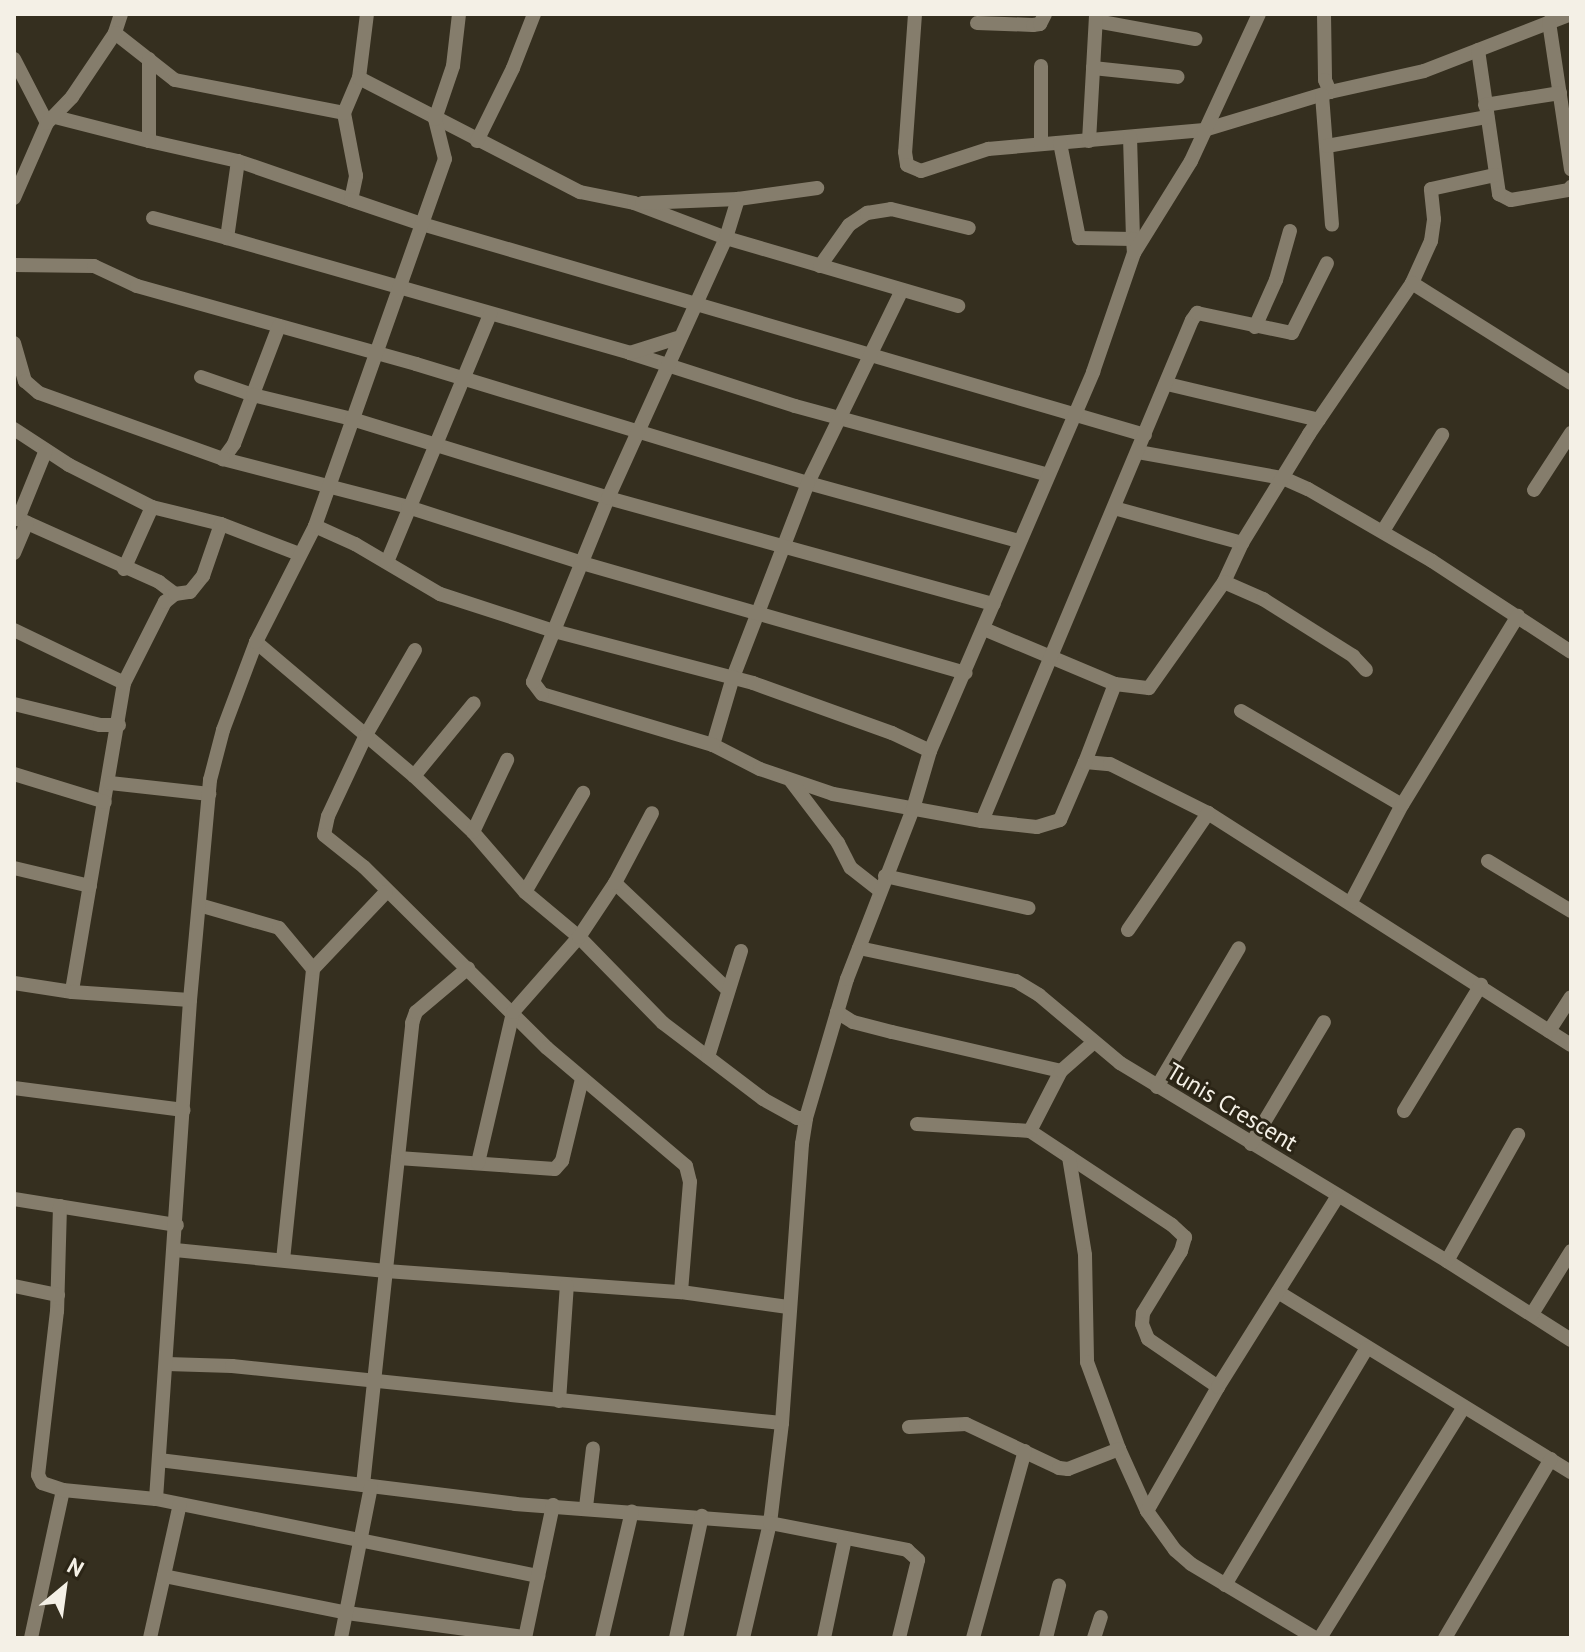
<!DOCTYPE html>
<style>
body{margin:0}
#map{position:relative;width:1585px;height:1652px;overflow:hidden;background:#352f1f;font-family:"PT Sans",sans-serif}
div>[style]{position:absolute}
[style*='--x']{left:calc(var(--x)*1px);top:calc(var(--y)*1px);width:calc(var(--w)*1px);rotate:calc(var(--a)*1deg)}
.street>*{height:14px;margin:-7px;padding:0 7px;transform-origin:7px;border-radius:7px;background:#857d6c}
span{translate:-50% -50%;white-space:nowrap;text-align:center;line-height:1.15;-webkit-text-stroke:6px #2b2516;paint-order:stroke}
.street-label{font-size:24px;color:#f4f0e6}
.frame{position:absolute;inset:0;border:16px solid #f4f0e6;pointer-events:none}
.north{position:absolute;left:24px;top:1548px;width:80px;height:80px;-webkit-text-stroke:6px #2b2516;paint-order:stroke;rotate:29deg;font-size:22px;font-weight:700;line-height:32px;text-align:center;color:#f4f0e6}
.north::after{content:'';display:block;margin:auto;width:28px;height:36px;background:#f4f0e6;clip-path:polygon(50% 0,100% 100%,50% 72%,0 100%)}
</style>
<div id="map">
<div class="street">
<i style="--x:121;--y:14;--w:20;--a:108"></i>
<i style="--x:115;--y:33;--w:76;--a:38.1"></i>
<i style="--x:175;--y:80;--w:172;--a:11"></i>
<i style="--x:915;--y:14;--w:138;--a:94.1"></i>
<i style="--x:905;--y:152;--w:13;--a:81"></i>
<i style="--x:907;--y:165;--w:15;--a:23"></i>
<i style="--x:921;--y:171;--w:71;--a:-18.2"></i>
<i style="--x:988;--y:149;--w:217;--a:-5"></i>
<i style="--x:1204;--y:130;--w:132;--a:-16.8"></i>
<i style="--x:1330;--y:92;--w:96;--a:-12.6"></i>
<i style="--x:1424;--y:71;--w:158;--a:-21.2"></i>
<i style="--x:1324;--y:14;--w:66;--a:89.1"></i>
<i style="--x:1325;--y:80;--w:13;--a:67"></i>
<i style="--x:1096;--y:21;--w:101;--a:10.3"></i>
<i style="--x:1549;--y:22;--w:149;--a:81.5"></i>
<i style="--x:977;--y:23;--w:56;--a:2"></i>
<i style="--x:1033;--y:25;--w:7;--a:-8"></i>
<i style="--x:1040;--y:24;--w:11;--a:-63"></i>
<i style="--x:1478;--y:50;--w:146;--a:81.7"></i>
<i style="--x:1499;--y:194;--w:13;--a:27"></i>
<i style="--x:1511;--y:200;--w:59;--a:-9.8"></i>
<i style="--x:1569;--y:190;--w:4;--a:-56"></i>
<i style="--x:14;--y:59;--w:72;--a:62.7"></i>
<i style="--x:149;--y:59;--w:82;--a:90"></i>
<i style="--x:149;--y:141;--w:91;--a:12.7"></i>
<i style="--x:238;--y:161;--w:120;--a:19"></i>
<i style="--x:351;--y:200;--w:25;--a:-78"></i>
<i style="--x:356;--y:176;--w:64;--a:-100.8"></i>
<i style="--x:344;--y:113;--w:38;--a:-67"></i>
<i style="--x:359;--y:78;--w:64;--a:-82.9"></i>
<i style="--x:1093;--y:68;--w:85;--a:6"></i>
<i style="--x:359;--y:78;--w:249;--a:27.3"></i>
<i style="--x:580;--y:192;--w:55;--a:11.5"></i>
<i style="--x:634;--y:203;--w:98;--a:20.8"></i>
<i style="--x:726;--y:238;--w:242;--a:16.3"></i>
<i style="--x:1322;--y:95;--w:130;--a:85.6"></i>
<i style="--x:1485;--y:105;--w:76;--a:-9.1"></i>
<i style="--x:55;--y:117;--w:97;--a:14.3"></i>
<i style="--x:1130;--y:137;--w:102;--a:88.3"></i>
<i style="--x:477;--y:141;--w:81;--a:-63.7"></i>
<i style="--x:513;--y:68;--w:58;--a:-68.7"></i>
<i style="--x:1089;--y:141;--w:127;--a:-86.8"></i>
<i style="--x:1060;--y:143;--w:97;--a:78.7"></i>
<i style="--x:1079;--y:238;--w:54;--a:1.1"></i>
<i style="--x:1133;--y:239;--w:14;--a:86"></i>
<i style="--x:1041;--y:144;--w:78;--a:-90"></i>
<i style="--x:1327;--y:146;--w:163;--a:-10.3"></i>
<i style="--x:238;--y:161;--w:78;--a:98.1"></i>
<i style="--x:227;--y:238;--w:419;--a:15.9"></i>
<i style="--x:630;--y:353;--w:173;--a:17.8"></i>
<i style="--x:795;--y:406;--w:260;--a:15.2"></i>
<i style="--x:14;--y:198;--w:82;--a:-66.3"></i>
<i style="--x:47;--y:123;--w:36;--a:-46"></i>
<i style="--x:72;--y:97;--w:77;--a:-56.1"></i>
<i style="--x:351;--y:200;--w:75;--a:18.7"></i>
<i style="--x:422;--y:224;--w:753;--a:16.27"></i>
<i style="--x:642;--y:203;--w:96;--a:-2.4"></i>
<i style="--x:738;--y:199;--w:80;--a:-7.9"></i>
<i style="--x:153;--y:218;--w:77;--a:15.1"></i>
<i style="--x:14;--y:265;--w:80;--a:0.7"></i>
<i style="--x:94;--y:266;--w:47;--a:24.9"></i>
<i style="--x:137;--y:286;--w:290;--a:15.6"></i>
<i style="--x:416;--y:364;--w:410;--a:16.9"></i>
<i style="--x:808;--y:483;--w:219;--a:15.4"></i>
<i style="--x:820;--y:266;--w:50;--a:-54.7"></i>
<i style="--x:849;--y:225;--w:22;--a:-34"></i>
<i style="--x:867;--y:213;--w:24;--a:-9"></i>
<i style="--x:891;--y:209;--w:80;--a:13.7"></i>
<i style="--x:1412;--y:283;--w:46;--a:-65.7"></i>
<i style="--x:1431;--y:241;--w:22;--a:-82"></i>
<i style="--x:1434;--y:219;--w:30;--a:-96"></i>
<i style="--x:1431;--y:189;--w:66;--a:-12.3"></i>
<i style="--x:902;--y:290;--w:215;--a:116"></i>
<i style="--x:808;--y:483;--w:208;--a:111.1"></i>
<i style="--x:733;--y:677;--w:71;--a:106.4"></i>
<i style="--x:713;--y:745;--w:53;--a:27.1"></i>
<i style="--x:760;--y:769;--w:77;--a:18.9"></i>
<i style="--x:833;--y:794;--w:151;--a:10.3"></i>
<i style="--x:982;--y:821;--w:55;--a:6.2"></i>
<i style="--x:1037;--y:827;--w:24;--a:-17"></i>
<i style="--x:1060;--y:820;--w:63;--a:-66.7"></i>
<i style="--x:1085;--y:762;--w:25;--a:5"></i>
<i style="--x:1110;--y:764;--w:110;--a:26.6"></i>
<i style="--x:1208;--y:813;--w:431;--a:32.6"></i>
<i style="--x:279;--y:326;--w:126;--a:110.9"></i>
<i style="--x:234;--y:444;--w:19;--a:126"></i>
<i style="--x:223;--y:459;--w:191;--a:14.5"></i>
<i style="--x:408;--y:507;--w:183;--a:17.8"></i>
<i style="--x:582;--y:563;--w:399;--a:16"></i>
<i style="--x:1255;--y:327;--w:51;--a:-65.9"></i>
<i style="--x:1276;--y:280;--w:51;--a:-74.1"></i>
<i style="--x:14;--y:343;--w:40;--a:74"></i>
<i style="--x:25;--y:381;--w:18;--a:41"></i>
<i style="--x:39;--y:393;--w:195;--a:19.7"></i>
<i style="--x:630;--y:353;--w:49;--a:-17.7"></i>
<i style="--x:201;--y:377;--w:55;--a:19.1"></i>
<i style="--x:253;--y:395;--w:102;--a:13.6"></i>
<i style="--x:352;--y:419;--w:268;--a:17.1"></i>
<i style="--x:608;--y:498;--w:400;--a:15.4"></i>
<i style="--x:1167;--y:384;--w:156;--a:13.3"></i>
<i style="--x:14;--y:429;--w:66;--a:33.2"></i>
<i style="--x:69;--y:465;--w:93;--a:26.8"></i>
<i style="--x:152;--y:507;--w:71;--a:13.8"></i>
<i style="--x:221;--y:524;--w:84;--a:21"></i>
<i style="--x:1138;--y:452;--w:147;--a:10.2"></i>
<i style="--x:1283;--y:478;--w:27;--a:24"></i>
<i style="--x:1308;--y:489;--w:143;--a:30.1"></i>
<i style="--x:1432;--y:561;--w:166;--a:33.2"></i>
<i style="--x:1534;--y:490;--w:68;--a:-57"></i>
<i style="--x:1114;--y:508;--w:133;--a:15.3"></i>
<i style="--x:14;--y:517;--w:159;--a:24.1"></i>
<i style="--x:159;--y:582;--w:20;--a:37"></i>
<i style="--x:18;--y:519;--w:74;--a:-67.9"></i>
<i style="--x:315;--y:526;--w:44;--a:24.2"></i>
<i style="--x:355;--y:544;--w:99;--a:30.5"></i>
<i style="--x:440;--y:594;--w:120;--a:18"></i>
<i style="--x:554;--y:631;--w:206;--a:14.6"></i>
<i style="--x:753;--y:683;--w:148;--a:19.8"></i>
<i style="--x:892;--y:733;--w:42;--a:25.3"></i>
<i style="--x:1383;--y:531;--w:113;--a:-58.4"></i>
<i style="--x:14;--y:553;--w:33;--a:-67"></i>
<i style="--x:387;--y:562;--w:269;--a:-67.4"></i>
<i style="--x:124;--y:569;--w:68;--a:-65.7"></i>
<i style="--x:1224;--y:582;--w:43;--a:-65.2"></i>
<i style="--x:1242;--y:543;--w:128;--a:-58.4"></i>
<i style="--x:1309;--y:434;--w:183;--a:-55.7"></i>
<i style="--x:1412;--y:283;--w:188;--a:32.2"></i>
<i style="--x:984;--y:629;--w:142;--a:22.8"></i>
<i style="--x:1115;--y:684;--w:84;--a:111"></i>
<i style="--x:14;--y:630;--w:122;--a:25.7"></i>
<i style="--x:124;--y:683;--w:313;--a:99.6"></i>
<i style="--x:256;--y:642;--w:207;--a:40.3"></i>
<i style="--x:414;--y:776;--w:81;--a:43.5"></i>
<i style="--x:473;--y:832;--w:79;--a:49.1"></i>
<i style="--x:525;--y:892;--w:70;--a:39.8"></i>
<i style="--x:579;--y:937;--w:120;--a:45.7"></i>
<i style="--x:663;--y:1023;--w:126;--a:37.2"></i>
<i style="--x:763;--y:1099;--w:39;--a:29"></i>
<i style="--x:797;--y:1118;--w:9;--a:0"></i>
<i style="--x:415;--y:650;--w:98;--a:120"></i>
<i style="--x:366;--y:735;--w:89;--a:115.1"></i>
<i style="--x:328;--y:816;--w:19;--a:102"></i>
<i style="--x:324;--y:835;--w:51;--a:38.7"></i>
<i style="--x:364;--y:867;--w:257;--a:44.7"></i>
<i style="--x:547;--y:1048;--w:182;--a:40.3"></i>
<i style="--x:686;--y:1166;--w:16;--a:76"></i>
<i style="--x:690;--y:1182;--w:110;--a:94.7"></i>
<i style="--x:124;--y:683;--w:91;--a:-63.2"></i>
<i style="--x:165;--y:602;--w:13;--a:-39"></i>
<i style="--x:175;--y:594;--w:15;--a:-8"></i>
<i style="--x:190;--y:592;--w:21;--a:-51"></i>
<i style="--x:203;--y:576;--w:55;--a:-70.9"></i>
<i style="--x:1115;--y:684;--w:34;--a:7"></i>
<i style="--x:1149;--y:688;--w:130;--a:-54.7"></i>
<i style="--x:1224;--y:582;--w:43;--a:23.6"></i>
<i style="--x:1263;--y:599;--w:107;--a:32.3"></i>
<i style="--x:1353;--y:656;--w:19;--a:47"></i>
<i style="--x:14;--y:704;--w:89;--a:13.7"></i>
<i style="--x:100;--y:725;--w:19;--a:0"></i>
<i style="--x:1241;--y:711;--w:186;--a:30.3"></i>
<i style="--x:713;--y:745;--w:178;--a:-163.4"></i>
<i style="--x:542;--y:694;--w:15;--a:-127"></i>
<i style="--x:533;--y:682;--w:199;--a:-67.8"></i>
<i style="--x:608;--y:498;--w:286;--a:-65.6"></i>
<i style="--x:726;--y:238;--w:41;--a:-72.9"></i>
<i style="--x:14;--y:774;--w:95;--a:17.1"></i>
<i style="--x:414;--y:776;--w:94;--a:-50.6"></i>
<i style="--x:791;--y:781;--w:78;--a:52.8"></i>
<i style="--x:838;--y:843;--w:28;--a:63"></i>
<i style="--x:851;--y:868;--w:36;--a:38"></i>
<i style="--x:110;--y:783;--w:100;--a:6.3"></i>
<i style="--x:982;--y:821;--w:543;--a:-67.26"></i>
<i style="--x:1192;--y:320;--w:9;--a:-54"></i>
<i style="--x:1197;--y:313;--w:97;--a:11.9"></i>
<i style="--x:1292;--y:333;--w:78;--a:-63.4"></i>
<i style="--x:473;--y:832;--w:80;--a:-64.7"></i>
<i style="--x:1488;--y:861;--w:97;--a:31.1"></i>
<i style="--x:14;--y:868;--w:78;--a:13.3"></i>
<i style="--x:885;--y:876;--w:147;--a:12.6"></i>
<i style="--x:615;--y:883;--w:154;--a:43.4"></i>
<i style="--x:525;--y:892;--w:115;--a:-59.6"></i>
<i style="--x:1351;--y:902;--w:110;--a:-62.3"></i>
<i style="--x:1402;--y:805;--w:222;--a:-58.5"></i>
<i style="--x:199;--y:905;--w:83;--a:16"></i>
<i style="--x:279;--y:928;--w:53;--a:50.3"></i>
<i style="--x:1128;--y:930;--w:142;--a:-55.6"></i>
<i style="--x:859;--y:948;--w:160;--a:11.9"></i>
<i style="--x:1016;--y:981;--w:27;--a:31"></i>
<i style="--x:1039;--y:995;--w:106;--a:40"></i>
<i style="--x:1120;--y:1063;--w:382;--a:31.2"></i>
<i style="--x:1447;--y:1261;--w:147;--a:32.5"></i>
<i style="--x:14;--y:983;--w:59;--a:8.8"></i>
<i style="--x:72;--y:992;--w:118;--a:3.9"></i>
<i style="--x:837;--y:1012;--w:19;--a:32"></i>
<i style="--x:853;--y:1022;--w:40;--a:14.4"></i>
<i style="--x:892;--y:1032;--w:173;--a:13"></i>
<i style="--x:1549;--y:1031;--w:40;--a:-57.1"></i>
<i style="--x:708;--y:1057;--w:111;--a:-72.7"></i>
<i style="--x:1157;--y:1087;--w:161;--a:-59.5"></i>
<i style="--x:14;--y:1088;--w:171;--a:7.4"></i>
<i style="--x:1404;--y:1111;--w:148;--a:-58.6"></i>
<i style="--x:917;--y:1124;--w:113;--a:3.5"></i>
<i style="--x:1030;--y:1131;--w:170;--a:33.5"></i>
<i style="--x:1172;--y:1225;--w:18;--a:43"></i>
<i style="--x:1185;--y:1237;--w:15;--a:106"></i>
<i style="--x:1181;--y:1251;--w:73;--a:121.5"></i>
<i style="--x:1143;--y:1313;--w:11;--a:95"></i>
<i style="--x:1142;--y:1324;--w:16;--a:68"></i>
<i style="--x:1148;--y:1339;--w:85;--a:34.4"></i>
<i style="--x:1030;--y:1131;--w:68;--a:-62.7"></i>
<i style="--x:1061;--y:1071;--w:44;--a:-41.3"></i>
<i style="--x:1251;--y:1144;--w:142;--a:-59.1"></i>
<i style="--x:1069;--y:1157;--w:99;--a:80.7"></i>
<i style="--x:1085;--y:1255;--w:107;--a:88.9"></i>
<i style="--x:1087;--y:1362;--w:93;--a:69.8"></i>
<i style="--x:1119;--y:1449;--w:68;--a:65.7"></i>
<i style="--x:1147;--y:1511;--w:48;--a:54.3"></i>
<i style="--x:1175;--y:1550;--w:21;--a:41"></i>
<i style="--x:1191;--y:1564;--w:144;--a:30.8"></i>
<i style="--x:398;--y:1158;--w:157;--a:4"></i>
<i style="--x:555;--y:1169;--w:11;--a:-49"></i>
<i style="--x:562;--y:1161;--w:84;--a:-76.3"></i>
<i style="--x:478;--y:1163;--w:155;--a:-76.9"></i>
<i style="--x:513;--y:1012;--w:100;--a:-48.7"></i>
<i style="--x:579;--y:937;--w:65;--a:-56.3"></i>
<i style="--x:615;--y:883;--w:79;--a:-62.1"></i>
<i style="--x:14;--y:1199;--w:165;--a:9.1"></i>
<i style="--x:60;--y:1206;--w:105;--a:91.6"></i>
<i style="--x:57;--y:1311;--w:165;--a:96.6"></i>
<i style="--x:38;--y:1475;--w:9;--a:63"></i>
<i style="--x:42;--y:1483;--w:22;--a:18"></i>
<i style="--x:175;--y:1250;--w:212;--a:5.7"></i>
<i style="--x:386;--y:1271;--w:296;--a:4.1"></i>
<i style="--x:681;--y:1292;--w:108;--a:8"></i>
<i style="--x:283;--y:1260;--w:293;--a:-84.1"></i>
<i style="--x:313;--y:969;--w:106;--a:-46.5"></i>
<i style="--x:1447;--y:1261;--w:145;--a:-60.6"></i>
<i style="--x:14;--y:1286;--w:45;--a:11.6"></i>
<i style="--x:1278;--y:1292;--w:344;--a:31.6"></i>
<i style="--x:1532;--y:1314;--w:74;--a:-58.2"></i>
<i style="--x:167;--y:1364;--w:65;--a:1.8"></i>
<i style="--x:232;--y:1366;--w:553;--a:5.92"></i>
<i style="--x:782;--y:1423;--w:101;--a:96.8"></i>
<i style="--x:770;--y:1523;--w:118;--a:103.2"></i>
<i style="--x:559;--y:1401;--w:116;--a:-86.1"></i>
<i style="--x:782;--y:1423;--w:280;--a:-85.9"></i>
<i style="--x:802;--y:1144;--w:26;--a:-81"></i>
<i style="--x:806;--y:1118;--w:145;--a:-73.6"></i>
<i style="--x:847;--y:979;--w:182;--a:-68.8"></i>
<i style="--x:913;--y:809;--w:60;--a:-73.7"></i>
<i style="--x:930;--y:751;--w:413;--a:-66.7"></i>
<i style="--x:1093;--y:372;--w:126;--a:-71"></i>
<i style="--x:1134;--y:253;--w:108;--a:-58.2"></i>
<i style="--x:1191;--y:161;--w:162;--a:-65.2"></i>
<i style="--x:909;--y:1427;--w:57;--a:-3"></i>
<i style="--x:966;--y:1424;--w:103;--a:25.3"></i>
<i style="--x:1059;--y:1468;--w:9;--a:6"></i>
<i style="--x:1068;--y:1469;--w:55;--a:-21.4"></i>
<i style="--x:159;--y:1460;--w:359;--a:7"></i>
<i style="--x:515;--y:1504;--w:256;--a:4.3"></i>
<i style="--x:770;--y:1523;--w:140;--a:11.1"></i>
<i style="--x:907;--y:1550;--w:15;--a:42"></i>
<i style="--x:918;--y:1560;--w:80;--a:103.7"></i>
<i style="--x:363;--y:1485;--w:465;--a:-83.9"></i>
<i style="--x:412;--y:1023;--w:12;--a:-70"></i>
<i style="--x:416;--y:1012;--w:68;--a:-40.2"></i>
<i style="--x:156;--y:1499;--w:390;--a:11.4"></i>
<i style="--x:586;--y:1507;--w:59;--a:-83.2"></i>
<i style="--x:1147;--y:1511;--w:143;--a:-60.2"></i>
<i style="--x:1218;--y:1387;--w:224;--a:-57.9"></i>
<i style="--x:164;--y:1576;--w:187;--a:11.4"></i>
<i style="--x:347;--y:1613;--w:180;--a:7.7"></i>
<i style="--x:1225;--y:1585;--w:276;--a:-59.1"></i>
<i style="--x:31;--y:1638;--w:151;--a:-77.8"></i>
<i style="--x:63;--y:1490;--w:93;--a:5.5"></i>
<i style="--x:156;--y:1499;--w:500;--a:-86.1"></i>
<i style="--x:190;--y:1000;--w:221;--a:-84.8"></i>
<i style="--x:210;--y:780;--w:52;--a:-75.4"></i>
<i style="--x:223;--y:730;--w:94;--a:-69.4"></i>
<i style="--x:256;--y:642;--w:130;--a:-63"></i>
<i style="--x:315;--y:526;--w:389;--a:-70.5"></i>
<i style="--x:445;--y:159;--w:41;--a:-104"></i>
<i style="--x:435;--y:119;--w:56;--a:-71.2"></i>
<i style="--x:453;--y:66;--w:52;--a:-83.4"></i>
<i style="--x:150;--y:1638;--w:137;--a:-77.4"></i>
<i style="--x:341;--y:1638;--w:154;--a:-78.8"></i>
<i style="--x:525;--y:1638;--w:136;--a:-78.1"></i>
<i style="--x:602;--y:1638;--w:130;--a:-76.7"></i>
<i style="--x:676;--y:1638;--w:125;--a:-78"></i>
<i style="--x:824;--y:1638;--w:102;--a:-78.1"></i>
<i style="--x:973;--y:1638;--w:194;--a:-74.5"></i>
<i style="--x:1046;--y:1638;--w:54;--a:-76"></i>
<i style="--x:1094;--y:1638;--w:22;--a:-72"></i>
<i style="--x:1320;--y:1638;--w:272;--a:-58.1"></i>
<i style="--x:1445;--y:1638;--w:208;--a:-59.4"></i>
</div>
<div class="street-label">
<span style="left:1232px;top:1107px;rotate:31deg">Tunis Crescent</span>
</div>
<div class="frame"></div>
<div class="north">N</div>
</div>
